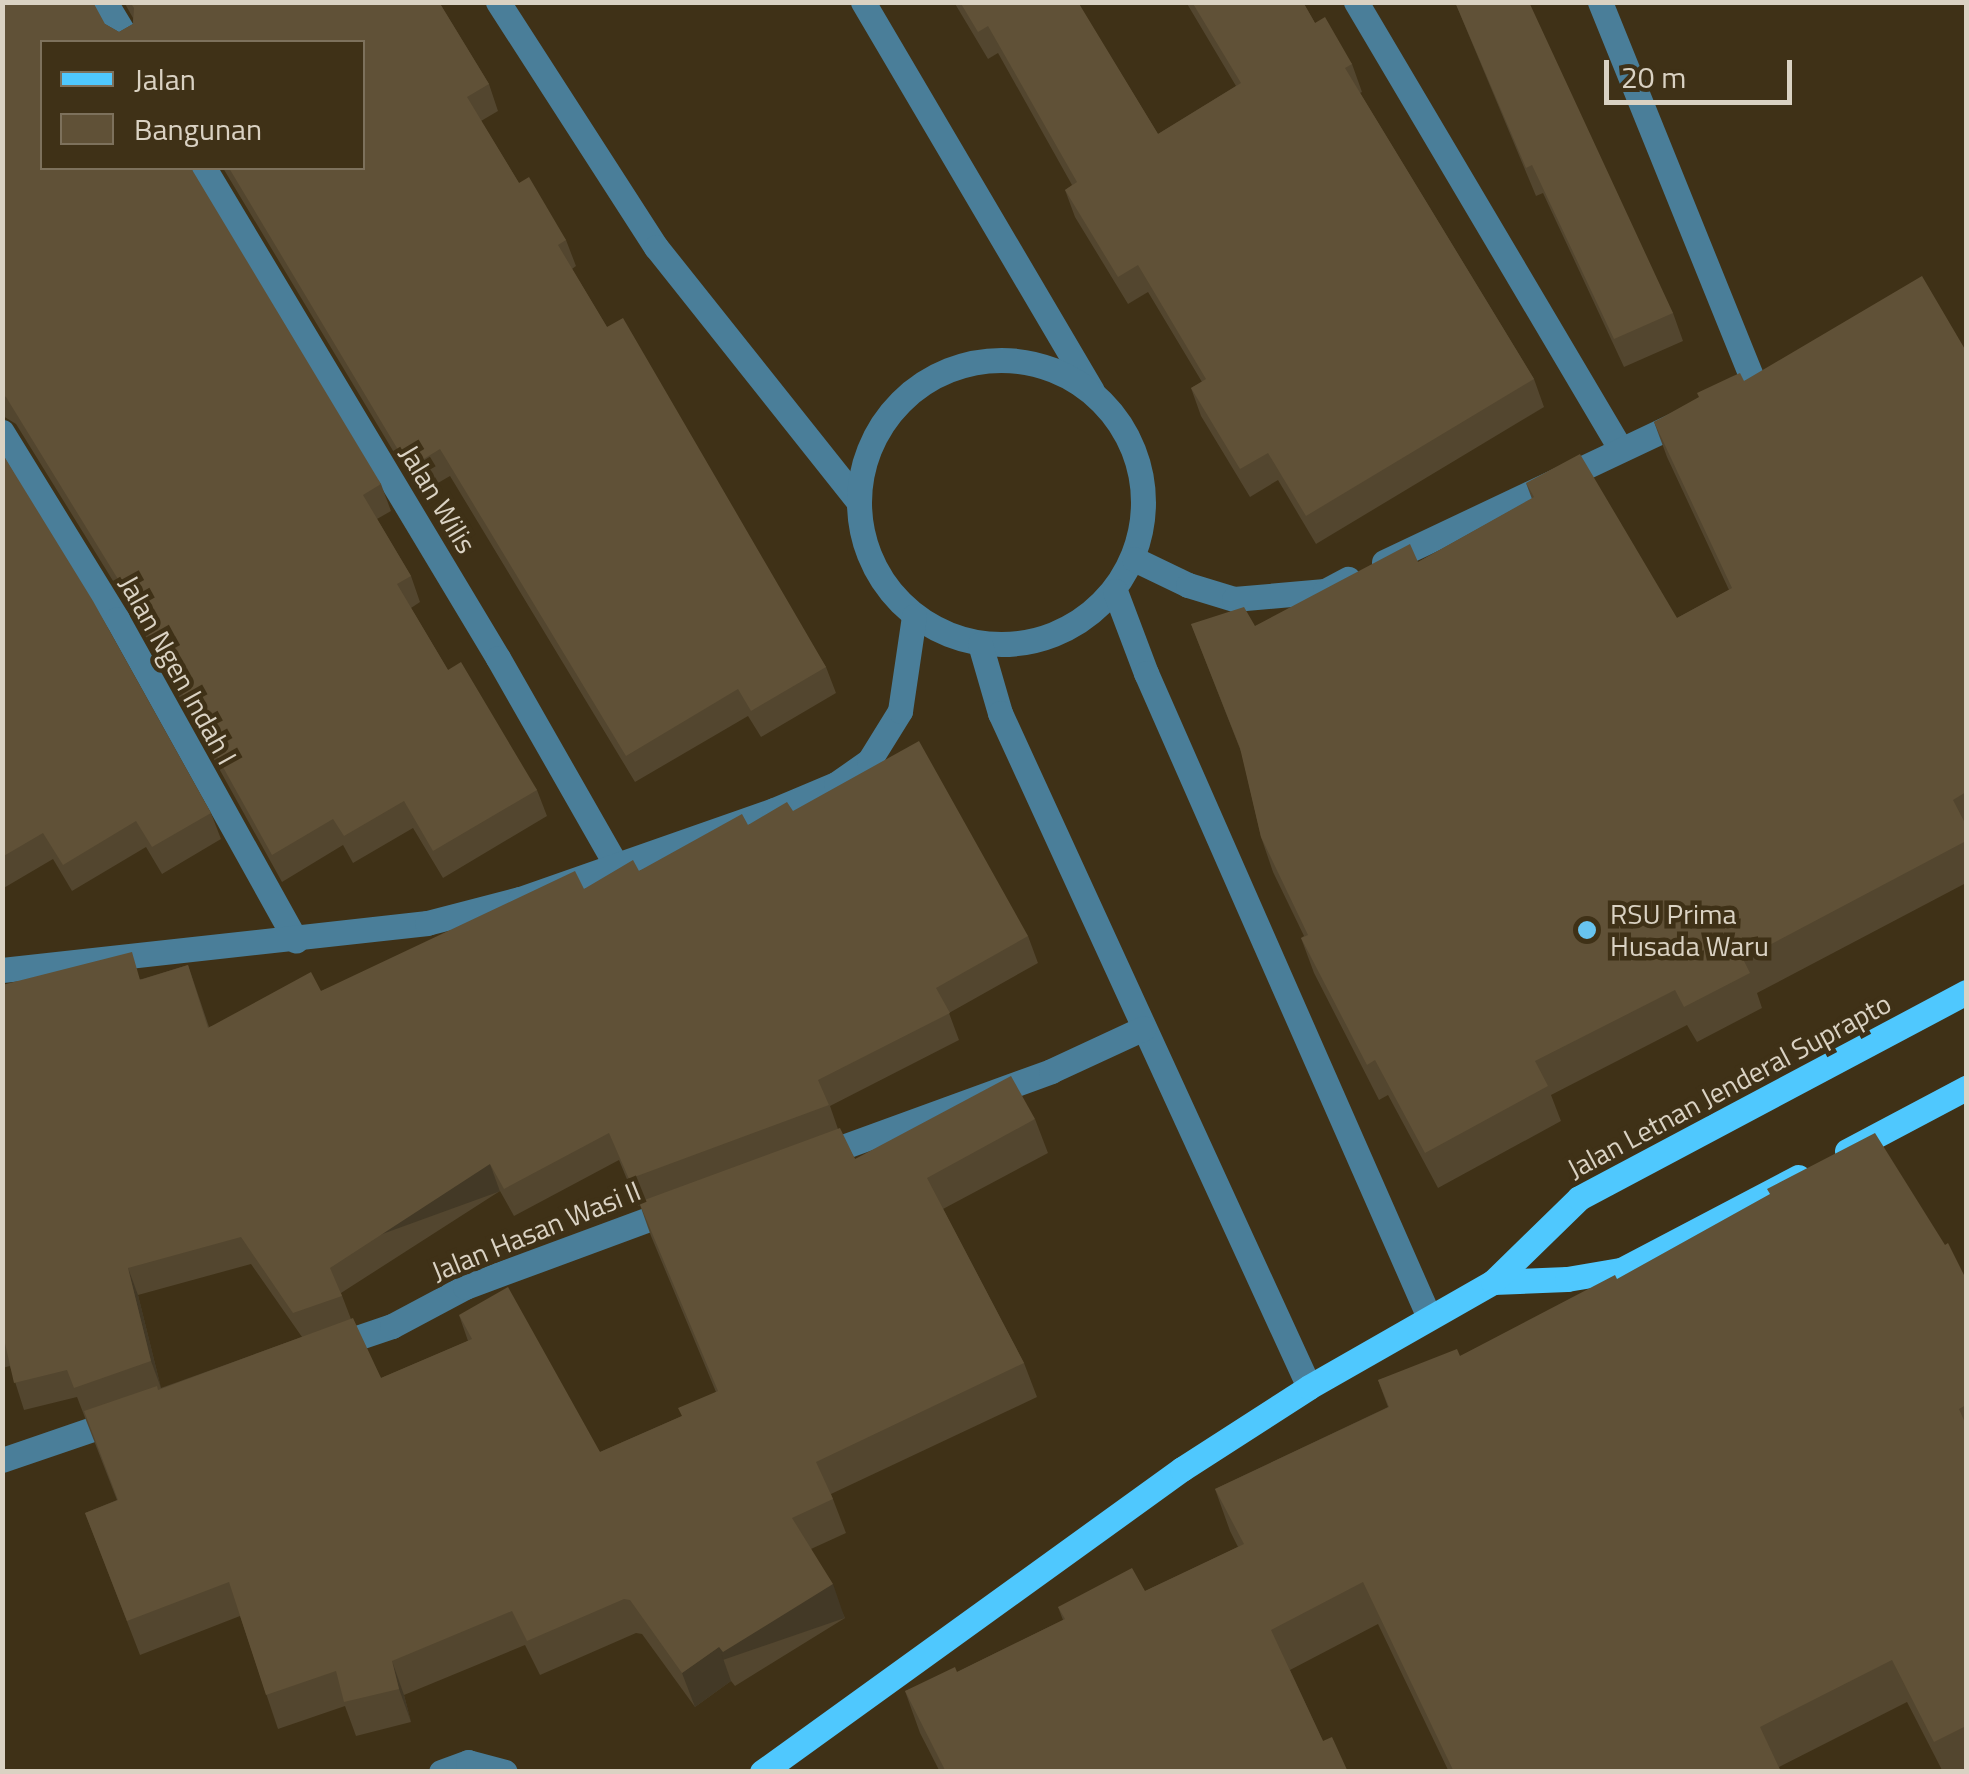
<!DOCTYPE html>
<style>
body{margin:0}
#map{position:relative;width:1969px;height:1774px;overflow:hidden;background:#3f3117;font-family:"Titillium Web",sans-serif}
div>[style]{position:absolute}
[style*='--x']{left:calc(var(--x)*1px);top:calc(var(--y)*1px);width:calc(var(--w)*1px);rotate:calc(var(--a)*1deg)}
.minor>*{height:25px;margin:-12.5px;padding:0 12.5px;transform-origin:12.5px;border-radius:12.5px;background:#4a7e99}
.minor>.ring{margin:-12.5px;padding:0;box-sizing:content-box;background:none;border:25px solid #4a7e99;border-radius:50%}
.major>*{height:25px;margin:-12.5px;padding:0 12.5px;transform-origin:12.5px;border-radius:12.5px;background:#4fc8fe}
.wall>*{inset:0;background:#53462f}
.shaded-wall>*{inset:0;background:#433926;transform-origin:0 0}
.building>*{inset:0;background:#605137}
.dots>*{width:28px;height:28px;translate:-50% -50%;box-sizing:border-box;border:5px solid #3f3117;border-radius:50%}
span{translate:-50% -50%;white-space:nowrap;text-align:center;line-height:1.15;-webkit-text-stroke:9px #3f3117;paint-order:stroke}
.street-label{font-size:28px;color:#dad2c3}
.poi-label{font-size:28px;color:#dad2c3}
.left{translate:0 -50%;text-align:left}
.frame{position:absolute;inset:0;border:5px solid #dad2c3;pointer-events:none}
.legend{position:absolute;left:40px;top:40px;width:325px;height:130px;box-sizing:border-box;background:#3f3117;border:2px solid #7d715c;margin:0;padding:12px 18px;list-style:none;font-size:30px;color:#dad2c3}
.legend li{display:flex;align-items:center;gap:20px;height:50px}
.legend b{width:50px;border:2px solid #7d715c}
.scale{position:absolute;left:1604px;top:60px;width:188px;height:45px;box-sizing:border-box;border:5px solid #dad2c3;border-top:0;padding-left:12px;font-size:30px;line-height:35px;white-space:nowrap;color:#dad2c3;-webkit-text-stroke:8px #3f3117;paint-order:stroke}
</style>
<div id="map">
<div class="minor">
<i style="--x:105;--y:2;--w:47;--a:59"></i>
<i style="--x:498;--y:2;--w:292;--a:57.2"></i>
<i style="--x:656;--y:247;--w:325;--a:51.5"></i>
<i style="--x:863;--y:2;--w:451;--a:59.5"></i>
<i style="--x:1356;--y:2;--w:518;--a:59.38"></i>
<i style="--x:1600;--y:2;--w:417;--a:68"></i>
<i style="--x:1756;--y:389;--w:21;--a:157"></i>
<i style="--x:204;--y:168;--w:571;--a:59.04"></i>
<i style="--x:498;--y:658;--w:238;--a:60.3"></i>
<i class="ring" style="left:859px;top:360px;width:259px;height:259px"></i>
<i style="--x:2;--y:432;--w:220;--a:58.4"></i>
<i style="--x:117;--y:619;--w:368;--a:60.9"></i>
<i style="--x:1134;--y:559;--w:60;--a:25.7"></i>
<i style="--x:1188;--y:585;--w:48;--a:16.9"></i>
<i style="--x:1234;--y:599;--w:91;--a:-5"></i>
<i style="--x:1325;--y:591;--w:26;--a:-28"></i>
<i style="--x:1384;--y:562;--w:335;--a:-25.3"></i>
<i style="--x:1115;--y:591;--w:88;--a:69.3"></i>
<i style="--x:1146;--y:673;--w:703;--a:66.28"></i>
<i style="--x:980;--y:644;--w:72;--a:73.8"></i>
<i style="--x:1000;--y:713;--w:741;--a:65.37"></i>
<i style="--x:2;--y:970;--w:428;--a:-6.3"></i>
<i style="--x:427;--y:923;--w:96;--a:-14.5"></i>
<i style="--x:520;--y:899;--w:269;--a:-19.3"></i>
<i style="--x:774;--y:810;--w:67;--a:-22.8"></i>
<i style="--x:836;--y:784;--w:40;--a:-34.9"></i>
<i style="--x:869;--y:761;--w:59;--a:-58.2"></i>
<i style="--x:900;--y:711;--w:96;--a:-81.6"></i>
<i style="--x:818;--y:1156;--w:248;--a:-20"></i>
<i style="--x:1051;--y:1071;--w:102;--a:-24.8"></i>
<i style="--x:330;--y:1347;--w:65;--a:-18.7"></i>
<i style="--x:392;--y:1326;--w:83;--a:-28.1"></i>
<i style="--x:465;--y:1287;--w:227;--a:-20.3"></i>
<i style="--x:2;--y:1460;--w:127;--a:-18.9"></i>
<i style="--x:441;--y:1772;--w:29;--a:-20"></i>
<i style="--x:468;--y:1762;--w:38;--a:15"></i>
</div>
<div class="major">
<i style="--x:1847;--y:1151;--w:135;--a:-27.9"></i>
<i style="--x:1493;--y:1282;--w:74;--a:-2.3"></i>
<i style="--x:1567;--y:1279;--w:55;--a:-9.5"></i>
<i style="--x:1621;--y:1270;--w:200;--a:-27.7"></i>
<i style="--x:762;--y:1772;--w:518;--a:-35.81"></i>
<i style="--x:1182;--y:1469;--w:151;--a:-32.8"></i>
<i style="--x:1309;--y:1387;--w:212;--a:-29.7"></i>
<i style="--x:1493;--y:1282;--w:120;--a:-44.3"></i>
<i style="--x:1579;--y:1198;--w:438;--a:-28"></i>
</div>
<div class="wall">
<i style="clip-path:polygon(2px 2px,105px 24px,119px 32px,133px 24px,133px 18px,124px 2px,439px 2px,489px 84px,498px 111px,481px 121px,519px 183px,566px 240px,576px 266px,572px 269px,607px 327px,826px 667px,836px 693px,761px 737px,748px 716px,635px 782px,450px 476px,419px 494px,223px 168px,362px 168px,42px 42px,381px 484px,391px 511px,377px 519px,411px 576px,420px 602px,411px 608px,448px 670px,537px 790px,547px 816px,443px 878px,413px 828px,353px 863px,343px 845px,282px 882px,131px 610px,16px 424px,3px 416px)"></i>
<i style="clip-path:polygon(954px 2px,1082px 2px,1079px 5px,1158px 134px,1236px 86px,1186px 2px,1303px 2px,1315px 23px,1352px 64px,1362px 92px,1360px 93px,1534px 379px,1544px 407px,1316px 544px,1278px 480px,1250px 497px,1201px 416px,1191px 388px,1202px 382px,1148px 292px,1128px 304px,1075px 217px,1065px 190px,1072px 185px,998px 53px,988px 59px)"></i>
<i style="clip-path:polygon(1455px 2px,1673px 313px,1683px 341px,1624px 367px,1543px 193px,1536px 196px)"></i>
<i style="clip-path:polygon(1966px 351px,1966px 883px,1757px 993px,1762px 1008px,1697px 1042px,1687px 1025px,1551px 1095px,1561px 1121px,1438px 1188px,1388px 1095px,1379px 1100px,1314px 973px,1301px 938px,1304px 936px,1273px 872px,1261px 837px,1242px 754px,1191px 624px,1255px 626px,1418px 562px,1532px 499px,1526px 483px,1677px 618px,1729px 590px,1667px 457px,1654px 422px,1744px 381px)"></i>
<i style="clip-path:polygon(2px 453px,211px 813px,221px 839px,162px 874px,146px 847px,72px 891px,53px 859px,2px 889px)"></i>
<i style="clip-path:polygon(evenodd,793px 811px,1028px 936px,1038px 963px,949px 1013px,959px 1040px,830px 1106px,838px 1129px,855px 1159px,1035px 1119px,1048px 1153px,943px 1209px,1024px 1363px,1037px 1397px,831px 1494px,846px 1533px,811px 1549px,845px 1618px,735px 1686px,731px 1681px,695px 1707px,642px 1634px,636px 1633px,540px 1675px,525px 1645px,404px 1695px,411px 1722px,356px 1736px,345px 1706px,278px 1729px,240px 1616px,140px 1655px,85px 1513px,117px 1500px,77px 1397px,24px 1410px,10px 1366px,2px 1368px,2px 985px,142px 979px,188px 965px,209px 1027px,321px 991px,584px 889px,639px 871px,748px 825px,793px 811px,619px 1160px,638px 1206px,640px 1205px,651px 1236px,716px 1392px,682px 1416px,600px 1452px,459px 1315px,468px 1341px,381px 1378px,351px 1319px,341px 1293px,500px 1191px,514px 1216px,619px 1160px,793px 811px,251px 1264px,302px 1337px,161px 1388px,138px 1295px,251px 1264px)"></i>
<i style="clip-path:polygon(1617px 1279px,1966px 1279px,1966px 1772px,1943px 1772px,1907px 1702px,1779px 1767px,1781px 1772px,1449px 1772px,1378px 1624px,1290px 1670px,1323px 1741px,1348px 1772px,940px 1772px,920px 1733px,905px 1691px,957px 1672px,1063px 1620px,1058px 1607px,1145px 1591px,1238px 1547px,1230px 1531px,1215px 1489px,1388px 1407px,1378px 1380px,1460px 1356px)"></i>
</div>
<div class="shaded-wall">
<i style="left:490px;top:1164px;width:29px;height:191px;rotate:70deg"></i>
<i style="clip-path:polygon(128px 1268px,138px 1295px,161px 1388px,151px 1361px)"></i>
<i style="left:833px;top:1584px;width:36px;height:129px;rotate:71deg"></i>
<i style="clip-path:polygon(719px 1647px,731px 1681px,695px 1707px,682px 1673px)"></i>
<i style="clip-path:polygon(392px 1661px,404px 1695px,411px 1722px,399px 1689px)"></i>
</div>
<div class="building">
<i style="clip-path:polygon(2px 2px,93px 2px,105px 24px,119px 32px,133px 24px,134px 8px,130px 2px,439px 2px,489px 84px,467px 97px,519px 183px,529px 177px,566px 240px,558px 245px,607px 327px,623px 318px,826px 667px,751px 711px,738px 689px,626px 756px,440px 449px,409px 468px,229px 168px,362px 168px,362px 42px,42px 42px,42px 168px,191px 168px,381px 484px,363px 495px,411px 576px,397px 584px,448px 670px,461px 662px,537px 790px,433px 851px,404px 801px,344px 836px,333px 819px,272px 855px,121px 584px,6px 397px,2px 395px)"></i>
<i style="clip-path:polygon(960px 2px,1078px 2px,1158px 134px,1241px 83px,1192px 2px,1303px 2px,1315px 23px,1325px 17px,1352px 64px,1345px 68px,1534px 379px,1306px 516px,1268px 453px,1240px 469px,1191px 388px,1206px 379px,1138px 265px,1118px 277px,1065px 190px,1077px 182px,988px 26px,978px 32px)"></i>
<i style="clip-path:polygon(1455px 2px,1529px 2px,1673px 313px,1614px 339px,1532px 165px,1526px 168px)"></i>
<i style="clip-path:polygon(1922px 276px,1966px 351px,1966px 792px,1953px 800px,1966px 825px,1966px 841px,1743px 959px,1750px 973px,1684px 1007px,1675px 990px,1535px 1061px,1548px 1086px,1425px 1153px,1375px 1060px,1367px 1065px,1301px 938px,1308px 935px,1261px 837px,1240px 748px,1191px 624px,1244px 607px,1255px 626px,1410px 544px,1418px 562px,1534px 497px,1526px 483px,1580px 454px,1677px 618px,1732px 588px,1654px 422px,1699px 397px,1697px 393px,1731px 377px,1740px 373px,1744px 381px)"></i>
<i style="clip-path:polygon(2px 453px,93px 601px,211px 813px,152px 847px,136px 821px,63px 865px,43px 833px,2px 857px)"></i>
<i style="clip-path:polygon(919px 741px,1028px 936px,936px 988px,950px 1013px,818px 1080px,829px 1105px,629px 1179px,609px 1133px,504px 1189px,490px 1164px,330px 1268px,342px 1296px,293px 1313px,241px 1237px,128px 1268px,151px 1361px,74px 1388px,67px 1370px,14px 1383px,4px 1339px,2px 1339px,2px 985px,132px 952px,140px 980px,188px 965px,208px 1028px,311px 972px,321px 991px,575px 871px,584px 889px,633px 860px,639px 871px,742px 814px,748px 825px,787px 802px,793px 811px)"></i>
<i style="clip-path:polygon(1011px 1076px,1035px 1119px,927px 1178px,1024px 1363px,816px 1462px,833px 1499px,792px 1518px,833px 1584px,723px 1652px,719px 1647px,682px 1673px,630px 1600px,624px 1599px,527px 1641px,512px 1611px,392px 1661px,399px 1689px,344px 1702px,336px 1671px,266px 1695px,229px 1582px,127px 1621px,85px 1513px,118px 1500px,84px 1411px,157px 1386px,158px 1390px,353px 1318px,381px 1378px,472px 1339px,459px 1315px,508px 1287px,600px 1452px,682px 1416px,678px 1408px,718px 1391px,639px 1202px,840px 1128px,855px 1159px)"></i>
<i style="clip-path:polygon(1875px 1133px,1945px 1245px,1948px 1243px,1966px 1279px,1966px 1405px,1959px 1409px,1966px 1425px,1966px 1726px,1934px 1742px,1892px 1660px,1760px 1727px,1781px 1772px,1454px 1772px,1363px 1582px,1271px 1630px,1323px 1741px,1332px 1737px,1348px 1772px,946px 1772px,905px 1691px,955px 1667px,957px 1672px,1065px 1619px,1058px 1607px,1132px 1568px,1145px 1591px,1244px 1544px,1215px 1489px,1389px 1407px,1378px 1380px,1457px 1349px,1460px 1356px,1615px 1275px,1617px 1279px,1770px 1194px,1767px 1189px)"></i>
</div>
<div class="dots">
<i style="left:1587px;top:930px;background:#68c4f0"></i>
</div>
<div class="street-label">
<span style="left:438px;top:499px;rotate:59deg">Jalan Wilis</span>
<span style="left:178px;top:670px;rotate:61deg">Jalan Ngen Indah I</span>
<span style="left:1729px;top:1086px;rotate:-28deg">Jalan Letnan Jenderal Suprapto</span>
<span style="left:536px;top:1231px;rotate:-22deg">Jalan Hasan Wasi II</span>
</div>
<div class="poi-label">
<span class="left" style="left:1610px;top:930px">RSU Prima<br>Husada Waru</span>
</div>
<div class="frame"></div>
<ul class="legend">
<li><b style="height:12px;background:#4fc8fe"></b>Jalan</li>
<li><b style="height:28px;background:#605137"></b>Bangunan</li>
</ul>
<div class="scale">20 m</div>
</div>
